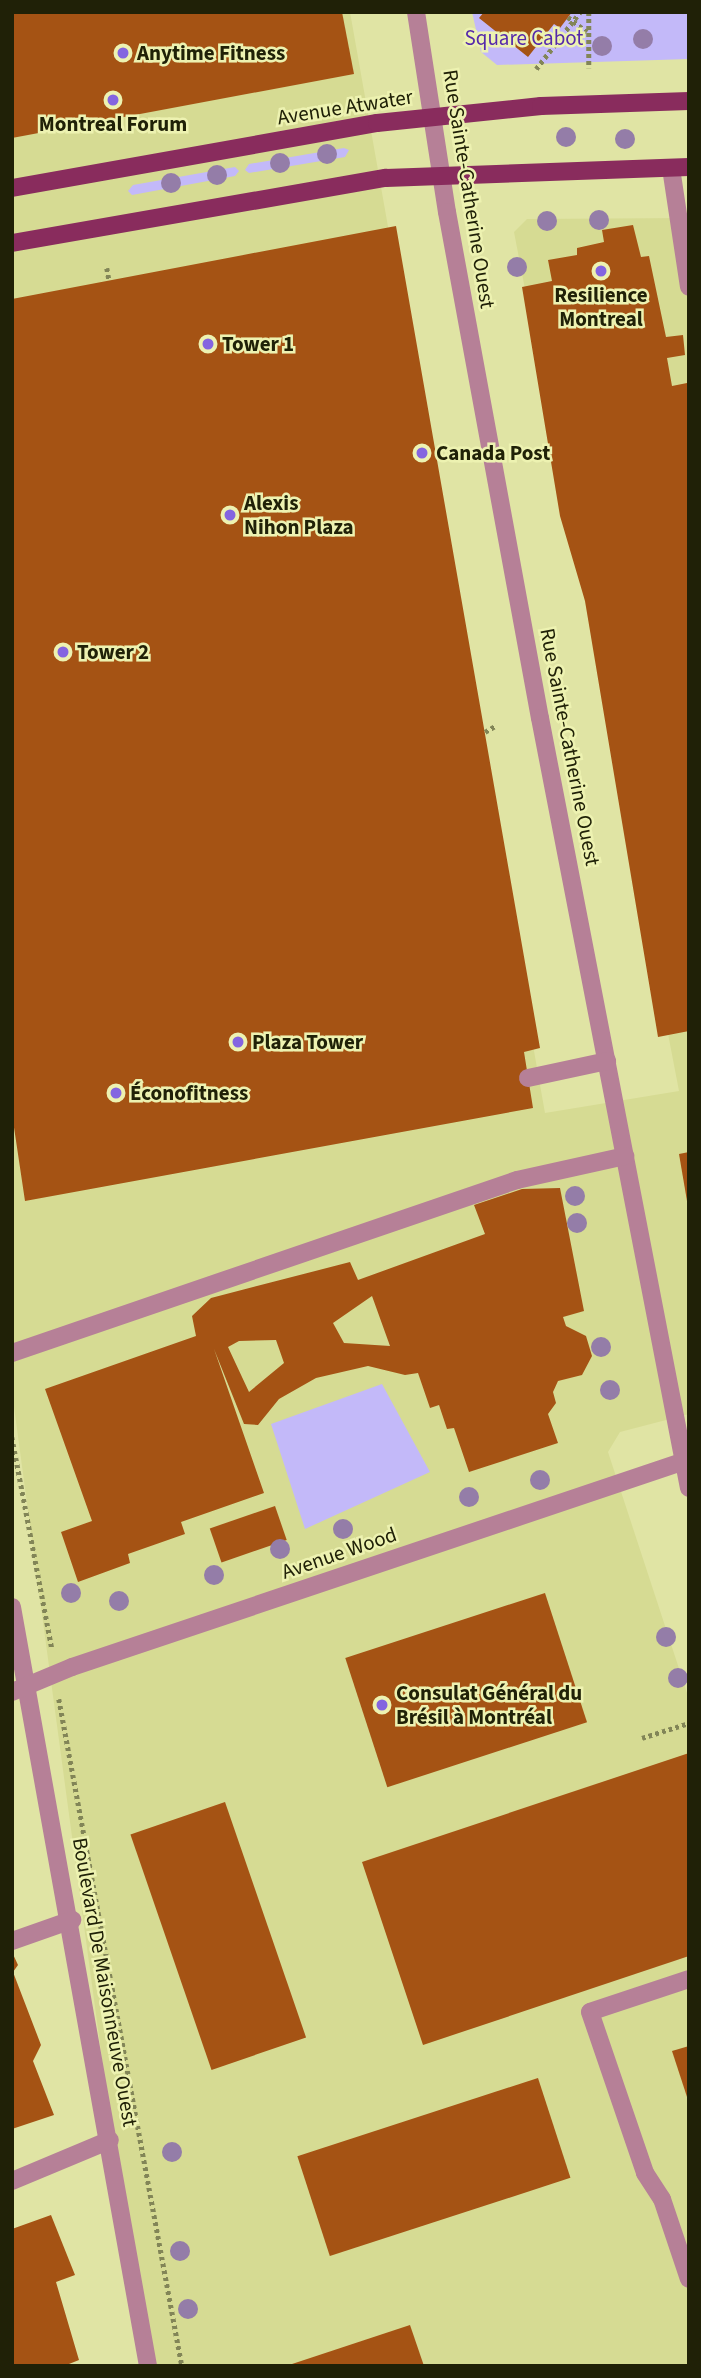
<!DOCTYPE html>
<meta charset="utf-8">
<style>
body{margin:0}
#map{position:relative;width:701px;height:2378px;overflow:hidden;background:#e0e4a4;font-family:"Source Sans 3",sans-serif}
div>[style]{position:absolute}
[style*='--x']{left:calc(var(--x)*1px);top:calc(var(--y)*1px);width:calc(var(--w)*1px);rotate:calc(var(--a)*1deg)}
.built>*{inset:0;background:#d6db93}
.green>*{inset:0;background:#c3b9f9}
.building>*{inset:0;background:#a55314;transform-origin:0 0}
.path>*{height:4.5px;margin-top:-2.25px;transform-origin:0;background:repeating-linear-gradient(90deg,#828557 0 3.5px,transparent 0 7px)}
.minor>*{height:18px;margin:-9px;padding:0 9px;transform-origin:9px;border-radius:9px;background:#b68097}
.major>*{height:18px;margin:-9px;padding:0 9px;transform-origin:9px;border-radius:9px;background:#892c5d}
.trees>*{width:20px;height:20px;margin:-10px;border-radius:50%;background:#947da8}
.dots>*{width:19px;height:19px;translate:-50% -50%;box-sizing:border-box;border:4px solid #edf2b1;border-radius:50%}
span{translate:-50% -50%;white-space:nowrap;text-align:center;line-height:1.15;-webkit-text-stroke:5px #edf2b1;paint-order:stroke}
.park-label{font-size:21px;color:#5529ab}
.poi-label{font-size:21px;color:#202107;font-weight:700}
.left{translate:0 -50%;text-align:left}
.street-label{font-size:21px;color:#202107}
.frame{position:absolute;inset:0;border:14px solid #202107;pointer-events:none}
</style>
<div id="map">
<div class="built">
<i style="clip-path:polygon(12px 12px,350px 12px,545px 1113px,679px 1091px,514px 232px,527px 219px,689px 218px,689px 1414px,620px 1432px,608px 1452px,689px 1699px,689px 2366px,148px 2366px,134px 2296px,12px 1392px)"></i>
</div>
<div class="green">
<i style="clip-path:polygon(472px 12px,689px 12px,689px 59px,497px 65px,481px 52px)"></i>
<i style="clip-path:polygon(344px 148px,349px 150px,345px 157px,249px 173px,245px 170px,249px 164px)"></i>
<i style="clip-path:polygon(235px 167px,239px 171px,235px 176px,132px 195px,128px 191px,133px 185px)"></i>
<i style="clip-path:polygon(382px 1384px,430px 1472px,305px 1529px,271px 1424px)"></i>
</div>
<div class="building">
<i style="clip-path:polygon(12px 12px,342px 12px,354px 74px,12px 138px)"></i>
<i style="clip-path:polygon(484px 12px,572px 12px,560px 28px,554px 24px,528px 57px,479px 18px)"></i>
<i style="clip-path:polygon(633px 225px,641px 257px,649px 256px,666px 337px,683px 335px,685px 355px,667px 358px,672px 386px,687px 383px,689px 391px,689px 1031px,658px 1037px,585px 601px,560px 516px,522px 287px,552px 281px,548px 260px,577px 255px,577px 248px,604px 242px,602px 230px)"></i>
<i style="clip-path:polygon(396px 226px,540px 1048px,524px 1052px,533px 1108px,25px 1201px,12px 1114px,12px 299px)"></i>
<i style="clip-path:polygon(689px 1152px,689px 1200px,687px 1201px,679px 1154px)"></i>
<i style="clip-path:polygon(evenodd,560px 1188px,584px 1311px,563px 1317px,566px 1326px,586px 1336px,592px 1356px,582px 1375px,558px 1381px,553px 1392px,556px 1403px,548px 1414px,558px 1443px,469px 1472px,454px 1428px,447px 1429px,439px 1405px,430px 1408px,418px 1373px,405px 1375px,368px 1366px,316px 1378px,279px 1399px,258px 1425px,244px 1424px,214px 1349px,264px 1493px,181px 1522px,185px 1534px,128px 1554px,130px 1563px,78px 1582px,61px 1532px,92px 1521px,45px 1389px,196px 1336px,192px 1316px,211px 1298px,350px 1262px,358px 1280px,485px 1234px,474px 1205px,522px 1189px,560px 1188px,372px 1296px,390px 1346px,344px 1343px,333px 1323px,372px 1296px,560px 1188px,276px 1340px,284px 1363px,249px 1392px,228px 1347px,239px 1341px,276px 1340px)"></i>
<i style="left:275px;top:1506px;width:36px;height:69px;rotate:71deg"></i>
<i style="left:545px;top:1593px;width:136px;height:210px;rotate:72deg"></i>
<i style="clip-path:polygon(689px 1753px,689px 1956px,423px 2045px,362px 1862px)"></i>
<i style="left:225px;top:1802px;width:249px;height:100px;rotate:71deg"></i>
<i style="clip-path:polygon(12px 1952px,18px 1965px,13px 1972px,41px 2045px,33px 2061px,54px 2115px,12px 2129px)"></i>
<i style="clip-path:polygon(689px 2046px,689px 2099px,688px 2100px,672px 2051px)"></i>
<i style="left:538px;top:2078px;width:105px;height:253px;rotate:72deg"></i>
<i style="clip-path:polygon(51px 2215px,75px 2275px,56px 2282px,79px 2360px,64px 2366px,12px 2366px,12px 2229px)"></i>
<i style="clip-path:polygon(410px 2325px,424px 2366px,289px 2366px,289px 2365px)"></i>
</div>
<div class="path">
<i style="--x:589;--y:12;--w:56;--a:90"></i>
<i style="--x:568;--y:17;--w:24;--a:38"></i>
<i style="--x:536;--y:69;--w:72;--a:-52.3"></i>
<i style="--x:107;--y:268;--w:11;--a:80"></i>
<i style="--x:485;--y:732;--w:12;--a:-31"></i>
<i style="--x:12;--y:1437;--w:216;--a:79.3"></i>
<i style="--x:59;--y:1699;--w:678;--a:79.55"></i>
<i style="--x:642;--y:1738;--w:49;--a:-17.7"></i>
</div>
<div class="minor">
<i style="--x:416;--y:12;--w:202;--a:81.2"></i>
<i style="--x:447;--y:212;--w:514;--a:79.59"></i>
<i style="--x:540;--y:718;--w:784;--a:79.05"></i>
<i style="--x:671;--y:168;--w:120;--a:81.4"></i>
<i style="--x:528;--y:1078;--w:81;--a:-12.1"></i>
<i style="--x:12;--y:1353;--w:534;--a:-18.91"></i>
<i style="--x:517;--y:1180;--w:111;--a:-12.5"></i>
<i style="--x:12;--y:1607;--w:771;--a:79.84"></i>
<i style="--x:12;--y:1692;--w:65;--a:-22.6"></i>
<i style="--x:72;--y:1667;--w:644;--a:-18.58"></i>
<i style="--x:12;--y:1941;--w:64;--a:-19.3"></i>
<i style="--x:689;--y:1979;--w:104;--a:161.6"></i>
<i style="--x:590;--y:2012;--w:170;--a:71.1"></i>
<i style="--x:645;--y:2173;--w:31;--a:57"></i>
<i style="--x:662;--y:2199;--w:84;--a:71.4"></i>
<i style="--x:12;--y:2181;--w:106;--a:-22.7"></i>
</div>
<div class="major">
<i style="--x:12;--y:188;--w:371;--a:-10.1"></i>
<i style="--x:377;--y:123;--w:165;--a:-5.9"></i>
<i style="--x:541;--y:106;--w:148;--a:-1.9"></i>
<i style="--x:12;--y:243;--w:380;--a:-9.9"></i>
<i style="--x:386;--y:178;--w:303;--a:-2.1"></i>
</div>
<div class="trees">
<i style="left:643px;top:39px"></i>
<i style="left:602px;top:46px"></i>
<i style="left:566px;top:137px"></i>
<i style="left:625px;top:139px"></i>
<i style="left:327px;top:154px"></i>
<i style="left:280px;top:163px"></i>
<i style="left:217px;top:175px"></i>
<i style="left:171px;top:183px"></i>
<i style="left:599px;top:220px"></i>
<i style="left:547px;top:221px"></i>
<i style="left:517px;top:267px"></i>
<i style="left:575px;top:1196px"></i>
<i style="left:577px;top:1223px"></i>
<i style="left:601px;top:1347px"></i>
<i style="left:610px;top:1390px"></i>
<i style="left:540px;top:1480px"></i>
<i style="left:469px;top:1497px"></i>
<i style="left:343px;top:1529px"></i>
<i style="left:280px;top:1549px"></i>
<i style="left:214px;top:1575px"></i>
<i style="left:71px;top:1593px"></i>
<i style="left:119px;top:1601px"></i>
<i style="left:666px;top:1637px"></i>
<i style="left:678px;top:1678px"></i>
<i style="left:172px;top:2152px"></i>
<i style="left:180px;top:2251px"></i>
<i style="left:188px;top:2309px"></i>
</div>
<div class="dots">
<i style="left:123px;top:53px;background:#8465e0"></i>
<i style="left:113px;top:100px;background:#8465e0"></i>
<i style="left:601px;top:271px;background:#8465e0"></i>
<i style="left:208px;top:344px;background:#8465e0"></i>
<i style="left:422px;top:453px;background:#8465e0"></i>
<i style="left:230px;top:515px;background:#8465e0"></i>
<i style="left:63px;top:652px;background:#8465e0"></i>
<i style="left:238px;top:1042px;background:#8465e0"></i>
<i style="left:116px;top:1093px;background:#8465e0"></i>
<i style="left:382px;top:1705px;background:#8465e0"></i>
</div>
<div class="park-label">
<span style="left:524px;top:38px">Square Cabot</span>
</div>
<div class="poi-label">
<span class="left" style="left:137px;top:53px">Anytime Fitness</span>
<span style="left:113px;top:124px">Montreal Forum</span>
<span style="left:601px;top:307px">Resilience<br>Montreal</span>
<span class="left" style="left:222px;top:344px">Tower 1</span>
<span class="left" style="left:436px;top:453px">Canada Post</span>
<span class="left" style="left:244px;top:515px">Alexis<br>Nihon Plaza</span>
<span class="left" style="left:77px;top:652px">Tower 2</span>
<span class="left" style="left:252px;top:1042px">Plaza Tower</span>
<span class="left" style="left:130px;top:1093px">Éconofitness</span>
<span class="left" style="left:396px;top:1705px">Consulat Général du<br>Brésil à Montréal</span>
</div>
<div class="street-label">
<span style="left:345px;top:107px;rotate:-9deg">Avenue Atwater</span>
<span style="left:469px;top:189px;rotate:81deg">Rue Sainte-Catherine Ouest</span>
<span style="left:570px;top:747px;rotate:79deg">Rue Sainte-Catherine Ouest</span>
<span style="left:339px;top:1553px;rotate:-19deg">Avenue Wood</span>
<span style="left:105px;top:1982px;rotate:80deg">Boulevard De Maisonneuve Ouest</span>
</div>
<div class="frame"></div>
</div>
